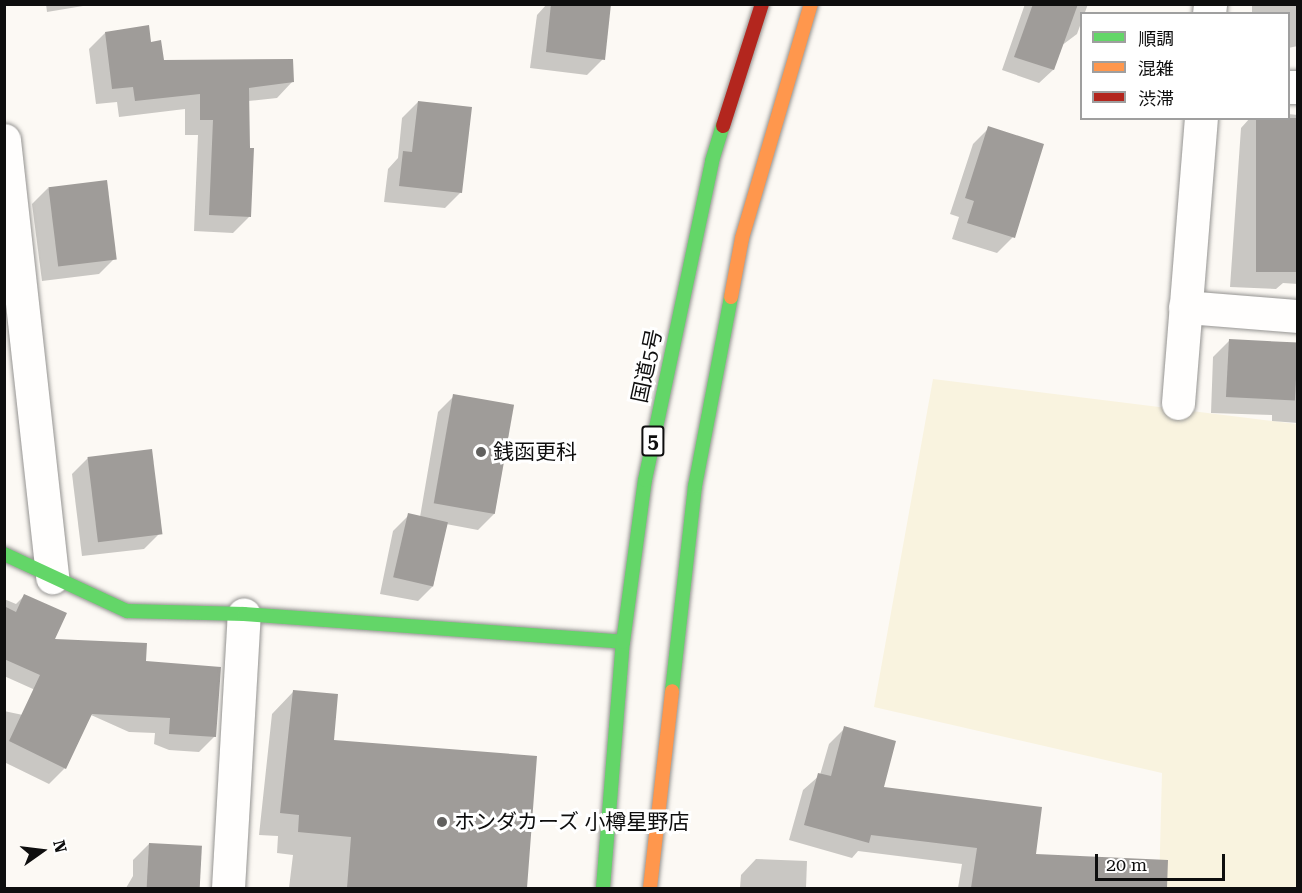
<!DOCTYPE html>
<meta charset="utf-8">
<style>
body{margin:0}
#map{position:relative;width:1302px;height:893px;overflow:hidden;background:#fcf9f4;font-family:"Roboto Serif","Noto Sans JP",serif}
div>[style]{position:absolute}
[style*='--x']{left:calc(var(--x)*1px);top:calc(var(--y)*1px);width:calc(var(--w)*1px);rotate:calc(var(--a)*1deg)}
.farmland>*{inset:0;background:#f9f3df}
.shadow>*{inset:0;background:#0003}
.building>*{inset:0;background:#9f9c99;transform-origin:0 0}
.roads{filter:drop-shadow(0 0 2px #959492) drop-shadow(0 0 2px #959492)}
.street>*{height:33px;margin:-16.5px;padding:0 16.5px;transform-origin:16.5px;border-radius:16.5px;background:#fffefd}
.fast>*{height:14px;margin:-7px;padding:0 7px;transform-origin:7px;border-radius:7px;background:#63d668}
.slow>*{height:14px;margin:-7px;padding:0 7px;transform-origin:7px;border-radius:7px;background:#ff974d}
.jam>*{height:14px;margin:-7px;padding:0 7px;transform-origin:7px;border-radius:7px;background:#b3261e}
.dots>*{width:16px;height:16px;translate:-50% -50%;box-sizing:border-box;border:3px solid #fff;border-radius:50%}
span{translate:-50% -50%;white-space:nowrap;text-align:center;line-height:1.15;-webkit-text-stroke:6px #fff;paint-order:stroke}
.shield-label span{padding:2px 4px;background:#fff;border:2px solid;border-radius:4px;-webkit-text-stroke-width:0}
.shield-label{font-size:20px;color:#0e0e0e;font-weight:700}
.street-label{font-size:21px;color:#0e0e0e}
.poi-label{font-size:21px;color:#0e0e0e}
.left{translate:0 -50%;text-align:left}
.frame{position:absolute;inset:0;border:6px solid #0e0e0e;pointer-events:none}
.legend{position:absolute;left:1080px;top:12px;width:210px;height:108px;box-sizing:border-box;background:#fff;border:2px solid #9f9f9f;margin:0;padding:8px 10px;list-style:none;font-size:18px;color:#0e0e0e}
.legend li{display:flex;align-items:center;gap:12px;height:30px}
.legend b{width:30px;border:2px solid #9f9f9f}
.north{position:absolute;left:12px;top:821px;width:60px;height:60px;-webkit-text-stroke:4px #fff;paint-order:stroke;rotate:76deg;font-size:16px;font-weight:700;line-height:24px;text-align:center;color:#0e0e0e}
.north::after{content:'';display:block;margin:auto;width:21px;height:27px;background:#0e0e0e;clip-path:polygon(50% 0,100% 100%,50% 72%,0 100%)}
.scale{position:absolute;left:1095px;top:854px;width:130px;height:27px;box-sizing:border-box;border:3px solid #0e0e0e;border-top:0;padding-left:8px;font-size:18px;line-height:21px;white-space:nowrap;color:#0e0e0e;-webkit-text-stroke:4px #fff;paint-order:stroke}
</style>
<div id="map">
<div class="farmland">
<i style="clip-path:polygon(933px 379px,1297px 424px,1297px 888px,1159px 888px,1162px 773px,874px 707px)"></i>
</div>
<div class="shadow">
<i style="clip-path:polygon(46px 4px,95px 4px,47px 12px)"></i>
<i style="clip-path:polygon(547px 4px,594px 4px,603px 59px,587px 75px,530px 68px,537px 15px)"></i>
<i style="clip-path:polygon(1025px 4px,1088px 4px,1077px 34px,1061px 46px,1053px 70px,1039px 83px,1002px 70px)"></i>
<i style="clip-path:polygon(1252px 4px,1298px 4px,1298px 46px,1288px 48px,1288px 14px,1252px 14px)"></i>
<i style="clip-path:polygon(105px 33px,150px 44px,163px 61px,292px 82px,277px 98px,248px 101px,249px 217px,233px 233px,194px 231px,198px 135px,185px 135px,185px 109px,119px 117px,117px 102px,96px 104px,89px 49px)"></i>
<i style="clip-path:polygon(418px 102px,461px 192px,445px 208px,384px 202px,388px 169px,398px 158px,402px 118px)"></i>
<i style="clip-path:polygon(1288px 114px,1298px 115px,1298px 284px,1283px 283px,1276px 289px,1230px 287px,1241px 128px,1250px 118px,1288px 118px)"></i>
<i style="clip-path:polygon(989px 128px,1013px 237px,997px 253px,952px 239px,959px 217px,950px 214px,973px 144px)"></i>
<i style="clip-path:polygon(48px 188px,115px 258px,99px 274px,42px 281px,32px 204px)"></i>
<i style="clip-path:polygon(1229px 341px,1298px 345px,1298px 423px,1272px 421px,1272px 415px,1211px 413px,1213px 357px)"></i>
<i style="clip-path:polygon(454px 396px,513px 406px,494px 514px,478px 530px,446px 524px,433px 586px,418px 601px,380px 594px,393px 531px,409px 515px,420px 517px,438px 412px)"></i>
<i style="clip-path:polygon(88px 458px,160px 533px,144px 549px,82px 556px,72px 474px)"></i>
<i style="clip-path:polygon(24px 596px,53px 640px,145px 662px,215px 736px,199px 752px,169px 750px,154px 744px,155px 733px,129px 732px,4px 676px,4px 599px,16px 604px)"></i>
<i style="clip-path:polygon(293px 692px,332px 741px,536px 757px,525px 888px,289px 888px,293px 855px,277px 853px,278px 836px,259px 835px,272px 714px)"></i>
<i style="clip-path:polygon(4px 711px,84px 728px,65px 768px,49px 784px,4px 762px)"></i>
<i style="clip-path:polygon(845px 728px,882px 788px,1034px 855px,1131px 859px,1130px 888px,958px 888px,962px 864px,858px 851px,852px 858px,789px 840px,803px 790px,820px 775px,829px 744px)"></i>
<i style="clip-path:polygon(149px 844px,200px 847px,198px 888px,126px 888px,133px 876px,133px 860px)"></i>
<i style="clip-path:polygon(756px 859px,807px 861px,806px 888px,740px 888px,741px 875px)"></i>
</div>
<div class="building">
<i style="clip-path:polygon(551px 4px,611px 4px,605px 60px,546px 52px)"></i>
<i style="clip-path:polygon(1033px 4px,1078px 4px,1054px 70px,1014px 57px)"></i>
<i style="clip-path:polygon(149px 25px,151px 42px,161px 40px,164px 60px,293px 59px,294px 82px,249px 88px,250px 148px,254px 148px,251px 217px,209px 215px,213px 120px,200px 120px,200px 94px,135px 101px,133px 87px,112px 89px,105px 32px)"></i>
<i style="clip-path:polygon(418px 101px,472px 107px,462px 193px,399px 186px,403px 151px,412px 152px)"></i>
<i style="left:1256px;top:118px;width:42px;height:154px"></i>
<i style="clip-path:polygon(988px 126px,1044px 144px,1015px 238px,967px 223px,974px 201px,965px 198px)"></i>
<i style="left:107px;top:180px;width:80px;height:59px;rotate:83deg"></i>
<i style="left:1229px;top:339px;width:69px;height:58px;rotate:3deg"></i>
<i style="left:453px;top:394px;width:62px;height:111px;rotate:10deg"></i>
<i style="left:152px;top:449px;width:86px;height:65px;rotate:83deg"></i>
<i style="left:408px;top:513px;width:41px;height:66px;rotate:13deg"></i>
<i style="clip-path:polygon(24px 594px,67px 613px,55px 639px,147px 643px,146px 661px,221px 667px,216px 737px,169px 734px,170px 718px,92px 714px,66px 769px,9px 741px,40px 675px,4px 659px,4px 606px,16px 612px)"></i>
<i style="clip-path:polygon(293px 690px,338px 694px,334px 740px,537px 756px,527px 888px,347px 888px,351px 837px,298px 832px,299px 815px,280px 813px)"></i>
<i style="clip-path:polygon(844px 726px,896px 741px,884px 787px,1042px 807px,1036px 854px,1168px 860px,1167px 888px,971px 888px,977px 848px,871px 835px,869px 843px,804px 825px,818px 773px,831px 776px)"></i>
<i style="left:149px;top:843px;width:53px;height:45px;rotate:3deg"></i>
</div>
<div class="roads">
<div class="street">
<i style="--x:1209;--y:14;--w:10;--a:-84"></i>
<i style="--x:1288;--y:87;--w:10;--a:0"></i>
<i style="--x:4;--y:140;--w:440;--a:83.7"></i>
<i style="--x:1185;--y:307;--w:113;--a:4.6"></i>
<i style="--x:1178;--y:403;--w:286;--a:-85.4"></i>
<i style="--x:228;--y:888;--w:274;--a:-86.7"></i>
</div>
<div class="fast">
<i style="--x:4;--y:554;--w:136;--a:24.9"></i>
<i style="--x:127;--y:611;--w:117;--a:1.5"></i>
<i style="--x:244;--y:614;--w:380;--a:4.2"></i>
<i style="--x:672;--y:691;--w:206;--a:-83.6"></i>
<i style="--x:695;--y:486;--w:192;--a:-79.2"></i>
<i style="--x:603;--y:888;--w:247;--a:-85.4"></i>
<i style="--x:623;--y:642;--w:163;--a:-82.3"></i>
<i style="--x:645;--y:480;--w:326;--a:-78.1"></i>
<i style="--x:712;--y:161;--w:37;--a:-73"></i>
</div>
<div class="slow">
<i style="--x:731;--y:297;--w:60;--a:-79.4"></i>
<i style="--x:742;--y:238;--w:244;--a:-73.6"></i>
<i style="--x:650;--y:888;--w:198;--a:-83.6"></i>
</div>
<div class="jam">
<i style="--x:723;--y:126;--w:128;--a:-72.3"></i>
</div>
</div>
<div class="dots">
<i style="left:481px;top:452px;background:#61605e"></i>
<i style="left:442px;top:822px;background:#61605e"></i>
</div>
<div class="shield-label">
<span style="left:653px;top:441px">5</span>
</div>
<div class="street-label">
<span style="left:647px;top:366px;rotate:-78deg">国道5号</span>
</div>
<div class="poi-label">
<span class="left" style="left:493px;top:452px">銭函更科</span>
<span class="left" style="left:454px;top:822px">ホンダカーズ 小樽星野店</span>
</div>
<div class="frame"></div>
<ul class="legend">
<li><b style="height:8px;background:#63d668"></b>順調</li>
<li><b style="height:8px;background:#ff974d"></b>混雑</li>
<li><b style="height:8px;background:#b3261e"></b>渋滞</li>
</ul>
<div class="north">N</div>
<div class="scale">20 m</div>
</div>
